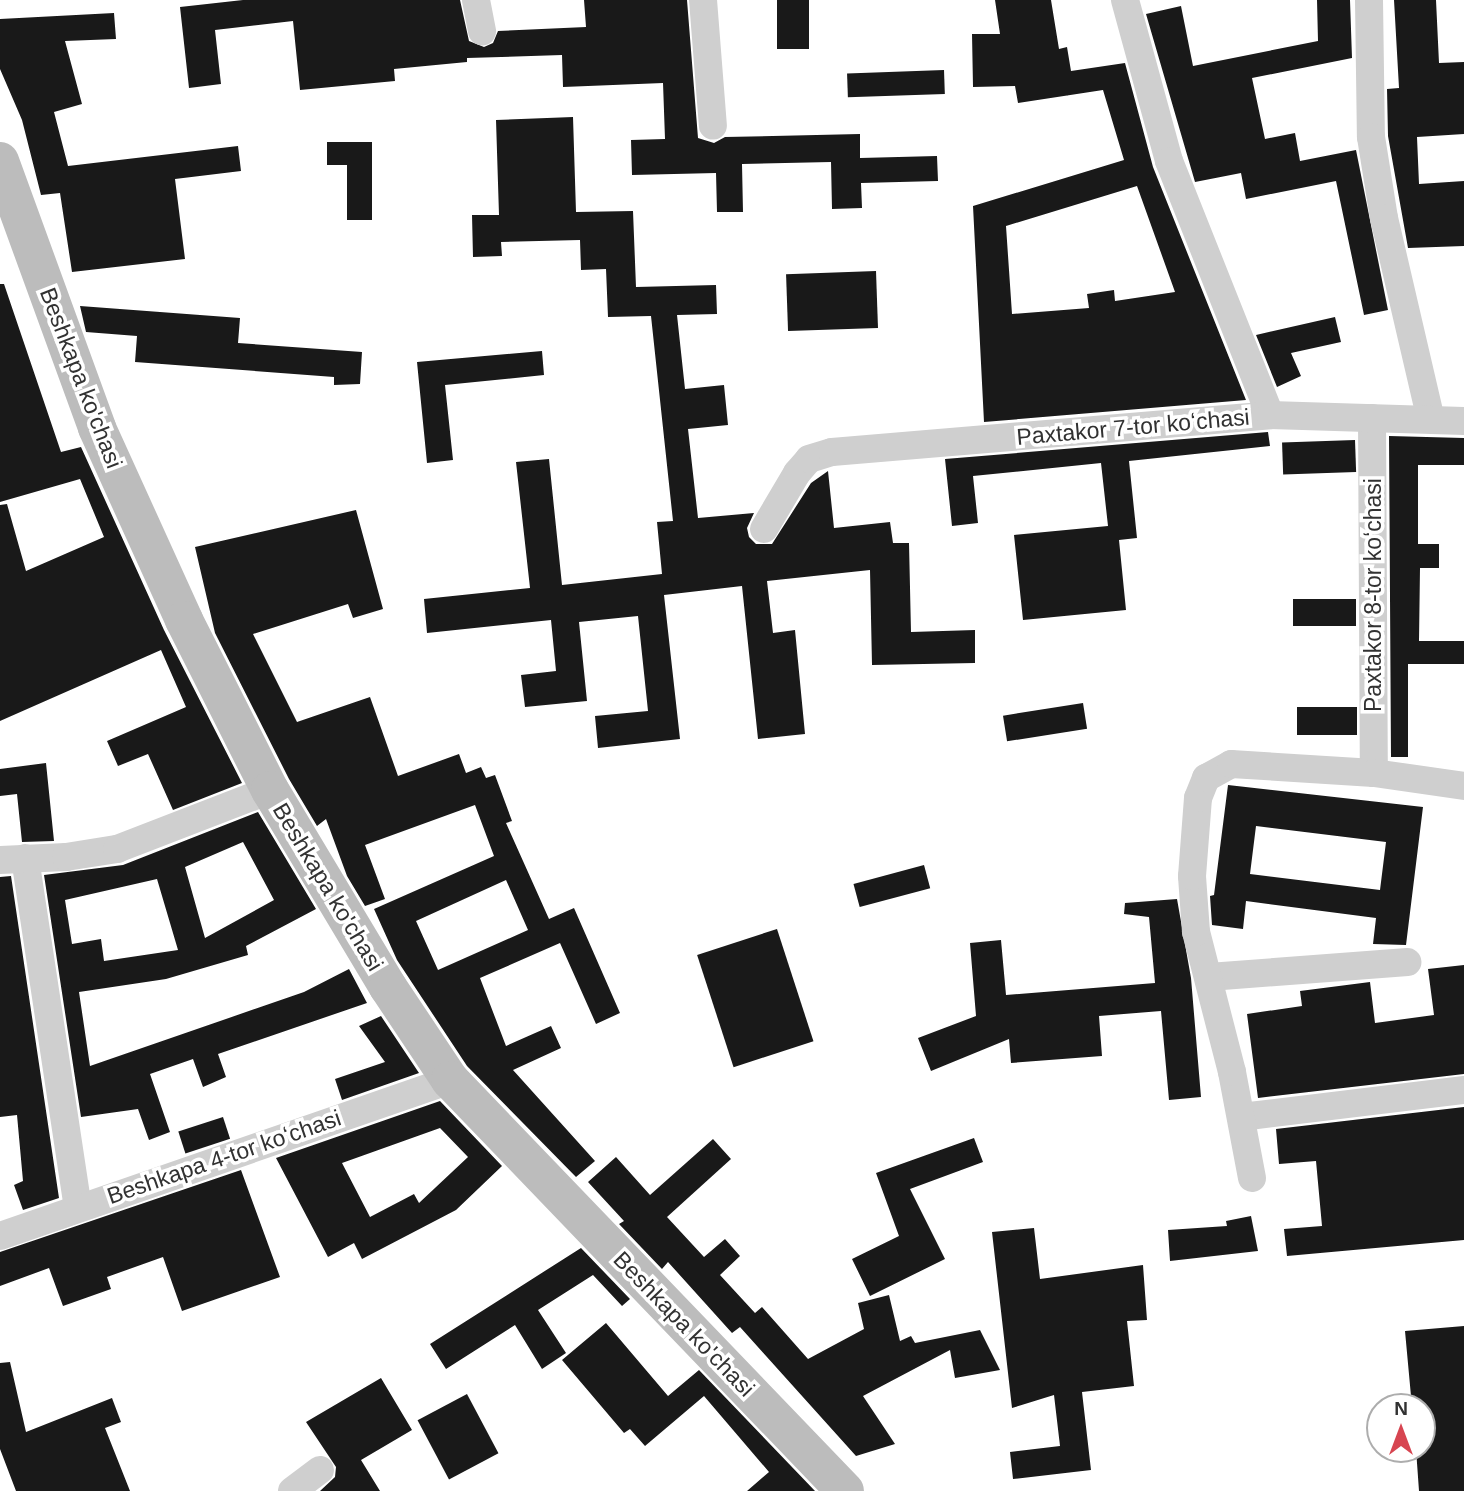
<!DOCTYPE html>
<meta charset="utf-8">
<style>
body{margin:0}
#map{position:relative;width:1464px;height:1491px;overflow:hidden;background:#fff;font-family:Helvetica,sans-serif}
div>[style]{position:absolute}
[style*='--x']{left:calc(var(--x)*1px);top:calc(var(--y)*1px);width:calc(var(--w)*1px);rotate:calc(var(--a)*1deg)}
.building>*{inset:0;background:#191919;transform-origin:0 0}
.street>*{height:28px;margin:-14px;padding:0 14px;transform-origin:14px;border-radius:14px;background:#cfcfcf}
.secondary>*{height:38px;margin:-19px;padding:0 19px;transform-origin:19px;border-radius:19px;background:#bcbcbc}
span{translate:-50% -50%;white-space:nowrap;text-align:center;line-height:1.15;-webkit-text-stroke:7px #fff;paint-order:stroke}
.street-label{font-size:23px;color:#323232}
.north{position:absolute;left:1366px;top:1393px;width:70px;height:70px;box-sizing:border-box;background:#fff;border:2px solid #adadad;border-radius:50%;rotate:0deg;font-size:19px;font-weight:700;line-height:28px;text-align:center;color:#323232}
.north::after{content:'';display:block;margin:auto;width:24px;height:32px;background:#d74551;clip-path:polygon(50% 0,100% 100%,50% 72%,0 100%)}
</style>
<div id="map">
<div class="building">
<i style="clip-path:polygon(243px 0,460px 0,469px 41px,484px 47px,493px 43px,498px 31px,586px 27px,584px 0,687px 0,698px 138px,714px 143px,725px 137px,860px 134px,860px 158px,937px 156px,938px 181px,861px 183px,862px 208px,832px 209px,831px 162px,742px 164px,743px 212px,717px 212px,716px 173px,632px 175px,631px 140px,665px 139px,663px 83px,563px 87px,562px 55px,467px 58px,467px 62px,394px 69px,395px 81px,300px 90px,293px 21px,215px 30px,221px 84px,189px 88px,180px 7px)"></i>
<i style="left:777px;top:0;width:32px;height:49px"></i>
<i style="clip-path:polygon(evenodd,995px 0,1051px 0,1059px 49px,1067px 47px,1071px 71px,1125px 63px,1153px 167px,1246px 400px,984px 422px,973px 206px,1124px 160px,1103px 90px,1018px 103px,1015px 86px,973px 87px,972px 34px,1000px 34px,995px 0,1137px 186px,1175px 292px,1115px 301px,1114px 290px,1087px 294px,1089px 308px,1012px 314px,1006px 226px,1137px 186px)"></i>
<i style="clip-path:polygon(1317px 0,1350px 0,1352px 58px,1252px 78px,1265px 139px,1295px 133px,1300px 161px,1356px 150px,1388px 310px,1364px 315px,1336px 181px,1246px 199px,1241px 173px,1195px 182px,1146px 14px,1181px 6px,1193px 66px,1318px 41px)"></i>
<i style="clip-path:polygon(1394px 0,1436px 0,1439px 63px,1464px 62px,1464px 134px,1417px 137px,1419px 184px,1464px 181px,1464px 246px,1408px 248px,1388px 136px,1387px 89px,1399px 88px)"></i>
<i style="clip-path:polygon(114px 13px,116px 39px,65px 41px,82px 104px,54px 112px,68px 166px,238px 146px,241px 171px,175px 179px,185px 259px,72px 272px,60px 193px,41px 195px,22px 120px,0 69px,0 19px)"></i>
<i style="left:944px;top:70px;width:24px;height:97px;rotate:88deg"></i>
<i style="clip-path:polygon(573px 117px,576px 212px,633px 211px,636px 287px,716px 285px,717px 314px,677px 315px,685px 389px,724px 385px,728px 425px,688px 429px,698px 518px,754px 513px,747px 528px,749px 537px,756px 544px,772px 544px,811px 483px,828px 471px,834px 528px,890px 522px,893px 543px,909px 543px,911px 632px,975px 630px,975px 663px,872px 665px,870px 570px,767px 581px,773px 633px,795px 630px,805px 734px,758px 739px,742px 586px,664px 595px,680px 739px,598px 748px,595px 716px,648px 711px,638px 616px,579px 622px,587px 701px,525px 707px,521px 675px,556px 671px,551px 620px,427px 633px,424px 599px,530px 588px,516px 462px,549px 459px,562px 585px,662px 574px,657px 522px,673px 521px,651px 316px,608px 317px,606px 269px,581px 270px,580px 240px,501px 242px,502px 256px,473px 257px,472px 215px,499px 215px,496px 120px)"></i>
<i style="clip-path:polygon(327px 142px,372px 142px,372px 220px,347px 220px,347px 165px,327px 165px)"></i>
<i style="left:876px;top:271px;width:57px;height:90px;rotate:88deg"></i>
<i style="clip-path:polygon(0 284px,4px 284px,61px 452px,81px 447px,164px 630px,242px 783px,173px 810px,148px 754px,118px 766px,107px 741px,186px 707px,161px 650px,0 721px,0 505px,7px 504px,26px 571px,104px 537px,80px 479px,0 502px)"></i>
<i style="clip-path:polygon(80px 306px,240px 318px,238px 343px,362px 352px,360px 384px,334px 385px,334px 377px,135px 362px,137px 336px,86px 332px)"></i>
<i style="clip-path:polygon(1335px 317px,1341px 342px,1291px 353px,1301px 376px,1277px 387px,1256px 335px)"></i>
<i style="clip-path:polygon(542px 351px,544px 375px,445px 385px,453px 460px,427px 463px,417px 362px)"></i>
<i style="clip-path:polygon(1268px 432px,1270px 446px,1129px 461px,1137px 538px,1119px 540px,1126px 610px,1023px 620px,1014px 535px,1108px 526px,1101px 463px,973px 476px,978px 523px,952px 526px,945px 459px)"></i>
<i style="clip-path:polygon(1389px 436px,1464px 438px,1464px 465px,1418px 465px,1418px 544px,1439px 544px,1439px 568px,1420px 568px,1419px 641px,1464px 641px,1464px 664px,1408px 664px,1408px 757px,1391px 757px)"></i>
<i style="left:1355px;top:440px;width:32px;height:73px;rotate:88deg"></i>
<i style="clip-path:polygon(evenodd,356px 510px,383px 609px,353px 618px,348px 604px,253px 634px,297px 722px,370px 697px,398px 776px,459px 754px,466px 773px,481px 767px,486px 778px,495px 775px,512px 821px,506px 823px,549px 919px,574px 908px,620px 1013px,596px 1024px,560px 943px,480px 978px,506px 1046px,551px 1026px,561px 1048px,513px 1070px,595px 1161px,576px 1177px,467px 1066px,397px 960px,374px 909px,494px 856px,475px 805px,365px 845px,385px 899px,365px 906px,347px 876px,326px 819px,317px 826px,289px 779px,215px 633px,195px 547px,356px 510px,506px 880px,528px 930px,438px 970px,416px 921px,506px 880px)"></i>
<i style="left:1293px;top:599px;width:63px;height:27px"></i>
<i style="left:1083px;top:703px;width:26px;height:81px;rotate:81deg"></i>
<i style="left:1297px;top:707px;width:60px;height:28px"></i>
<i style="clip-path:polygon(46px 763px,54px 841px,22px 842px,17px 794px,0 796px,0 769px)"></i>
<i style="clip-path:polygon(evenodd,1228px 785px,1423px 807px,1406px 945px,1373px 944px,1376px 918px,1246px 901px,1243px 929px,1212px 925px,1210px 896px,1214px 895px,1228px 785px,1256px 826px,1386px 842px,1380px 890px,1250px 874px,1256px 826px)"></i>
<i style="clip-path:polygon(evenodd,258px 812px,316px 909px,246px 946px,248px 955px,166px 979px,79px 992px,90px 1066px,304px 992px,349px 969px,367px 1003px,218px 1054px,226px 1077px,203px 1087px,193px 1059px,150px 1074px,170px 1132px,149px 1140px,138px 1109px,81px 1117px,44px 875px,123px 865px,258px 812px,243px 842px,274px 900px,205px 938px,185px 867px,243px 842px,258px 812px,157px 879px,178px 950px,104px 961px,101px 939px,72px 944px,65px 900px,157px 879px)"></i>
<i style="left:924px;top:865px;width:24px;height:73px;rotate:75deg"></i>
<i style="clip-path:polygon(11px 876px,59px 1198px,23px 1210px,14px 1185px,23px 1181px,17px 1115px,0 1117px,0 877px)"></i>
<i style="clip-path:polygon(1177px 899px,1191px 978px,1201px 1097px,1169px 1100px,1161px 1011px,1099px 1016px,1102px 1056px,1011px 1063px,1009px 1039px,931px 1071px,918px 1038px,976px 1016px,970px 943px,1001px 940px,1006px 995px,1155px 983px,1149px 917px,1124px 914px,1125px 903px)"></i>
<i style="left:777px;top:929px;width:118px;height:84px;rotate:72deg"></i>
<i style="clip-path:polygon(1464px 965px,1464px 1074px,1258px 1098px,1247px 1014px,1302px 1006px,1300px 991px,1370px 982px,1375px 1023px,1434px 1015px,1428px 969px)"></i>
<i style="clip-path:polygon(381px 1016px,419px 1073px,342px 1100px,335px 1079px,385px 1062px,359px 1026px)"></i>
<i style="clip-path:polygon(evenodd,440px 1101px,502px 1166px,456px 1210px,362px 1259px,354px 1243px,328px 1257px,276px 1158px,440px 1101px,440px 1128px,468px 1157px,419px 1203px,414px 1194px,370px 1217px,342px 1163px,440px 1128px)"></i>
<i style="clip-path:polygon(1464px 1107px,1464px 1240px,1287px 1256px,1284px 1229px,1322px 1226px,1316px 1161px,1279px 1164px,1276px 1129px)"></i>
<i style="left:223px;top:1117px;width:23px;height:47px;rotate:72deg"></i>
<i style="clip-path:polygon(974px 1138px,983px 1162px,910px 1189px,945px 1259px,870px 1296px,852px 1259px,899px 1236px,876px 1173px)"></i>
<i style="clip-path:polygon(713px 1139px,731px 1159px,667px 1217px,704px 1257px,725px 1239px,740px 1256px,720px 1275px,755px 1313px,762px 1307px,808px 1359px,864px 1329px,858px 1303px,889px 1295px,900px 1341px,911px 1336px,915px 1343px,980px 1330px,1000px 1370px,955px 1378px,950px 1350px,863px 1396px,895px 1444px,856px 1456px,740px 1327px,732px 1333px,668px 1262px,662px 1269px,619px 1224px,624px 1221px,588px 1182px,616px 1157px,650px 1195px)"></i>
<i style="clip-path:polygon(241px 1170px,280px 1277px,182px 1311px,163px 1257px,107px 1277px,111px 1289px,63px 1306px,49px 1268px,0 1286px,0 1252px)"></i>
<i style="clip-path:polygon(1251px 1216px,1258px 1251px,1170px 1261px,1168px 1230px,1227px 1226px,1226px 1221px)"></i>
<i style="clip-path:polygon(1034px 1228px,1040px 1279px,1143px 1265px,1147px 1320px,1127px 1321px,1134px 1386px,1082px 1392px,1091px 1470px,1013px 1479px,1010px 1452px,1060px 1446px,1054px 1395px,1012px 1408px,992px 1232px)"></i>
<i style="clip-path:polygon(581px 1248px,630px 1299px,622px 1306px,593px 1275px,538px 1310px,566px 1353px,542px 1369px,515px 1325px,446px 1369px,430px 1344px)"></i>
<i style="clip-path:polygon(606px 1323px,668px 1396px,699px 1370px,815px 1491px,747px 1491px,769px 1472px,704px 1396px,645px 1446px,630px 1429px,624px 1433px,562px 1360px)"></i>
<i style="clip-path:polygon(1464px 1326px,1464px 1491px,1419px 1491px,1416px 1449px,1422px 1449px,1422px 1407px,1412px 1407px,1405px 1331px)"></i>
<i style="clip-path:polygon(10px 1362px,26px 1432px,112px 1398px,121px 1422px,105px 1428px,130px 1491px,16px 1491px,0 1449px,0 1363px)"></i>
<i style="clip-path:polygon(381px 1378px,412px 1430px,361px 1460px,380px 1491px,320px 1491px,335px 1477px,336px 1467px,306px 1422px)"></i>
<i style="left:467px;top:1394px;width:67px;height:56px;rotate:62deg"></i>
</div>
<div class="street">
<i style="--x:476;--y:0;--w:32;--a:79"></i>
<i style="--x:703;--y:0;--w:126;--a:85.5"></i>
<i style="--x:1125;--y:0;--w:167;--a:74.7"></i>
<i style="--x:1169;--y:161;--w:273;--a:68.3"></i>
<i style="--x:1369;--y:0;--w:137;--a:89.2"></i>
<i style="--x:1371;--y:137;--w:82;--a:80.9"></i>
<i style="--x:1384;--y:218;--w:207;--a:76.9"></i>
<i style="--x:1372;--y:418;--w:355;--a:89.7"></i>
<i style="--x:764;--y:529;--w:65;--a:-59.5"></i>
<i style="--x:797;--y:473;--w:18;--a:-49"></i>
<i style="--x:809;--y:459;--w:24;--a:-17"></i>
<i style="--x:832;--y:452;--w:440;--a:-4.8"></i>
<i style="--x:1270;--y:415;--w:194;--a:1.8"></i>
<i style="--x:25;--y:858;--w:353;--a:81.4"></i>
<i style="--x:0;--y:860;--w:66;--a:-2.6"></i>
<i style="--x:66;--y:857;--w:52;--a:-8.9"></i>
<i style="--x:117;--y:849;--w:164;--a:-21.1"></i>
<i style="--x:1209;--y:977;--w:199;--a:-4.3"></i>
<i style="--x:1241;--y:1117;--w:225;--a:-6.9"></i>
<i style="--x:1252;--y:1178;--w:108;--a:-100.7"></i>
<i style="--x:1232;--y:1072;--w:145;--a:-104.4"></i>
<i style="--x:1196;--y:932;--w:56;--a:-94.1"></i>
<i style="--x:1192;--y:876;--w:78;--a:-85.6"></i>
<i style="--x:1198;--y:798;--w:22;--a:-68"></i>
<i style="--x:1206;--y:778;--w:29;--a:-29"></i>
<i style="--x:1231;--y:764;--w:143;--a:3.6"></i>
<i style="--x:1374;--y:773;--w:91;--a:8.2"></i>
<i style="--x:0;--y:1236;--w:476;--a:-19.1"></i>
<i style="--x:292;--y:1491;--w:35;--a:-37"></i>
</div>
<div class="secondary">
<i style="--x:0;--y:161;--w:284;--a:70"></i>
<i style="--x:97;--y:428;--w:211;--a:65.6"></i>
<i style="--x:184;--y:620;--w:191;--a:63.2"></i>
<i style="--x:270;--y:790;--w:230;--a:59.1"></i>
<i style="--x:388;--y:987;--w:112;--a:56.3"></i>
<i style="--x:450;--y:1080;--w:570;--a:46.14"></i>
</div>
<div class="street-label">
<span style="left:81px;top:378px;rotate:69deg">Beshkapa ko'chasi</span>
<span style="left:1133px;top:427px;rotate:-5deg">Paxtakor 7-tor koʻchasi</span>
<span style="left:1373px;top:595px;rotate:-90deg">Paxtakor 8-tor koʻchasi</span>
<span style="left:328px;top:887px;rotate:59deg">Beshkapa ko'chasi</span>
<span style="left:224px;top:1157px;rotate:-19deg">Beshkapa 4-tor koʻchasi</span>
<span style="left:684px;top:1324px;rotate:46deg">Beshkapa ko'chasi</span>
</div>
<div class="north">N</div>
</div>
